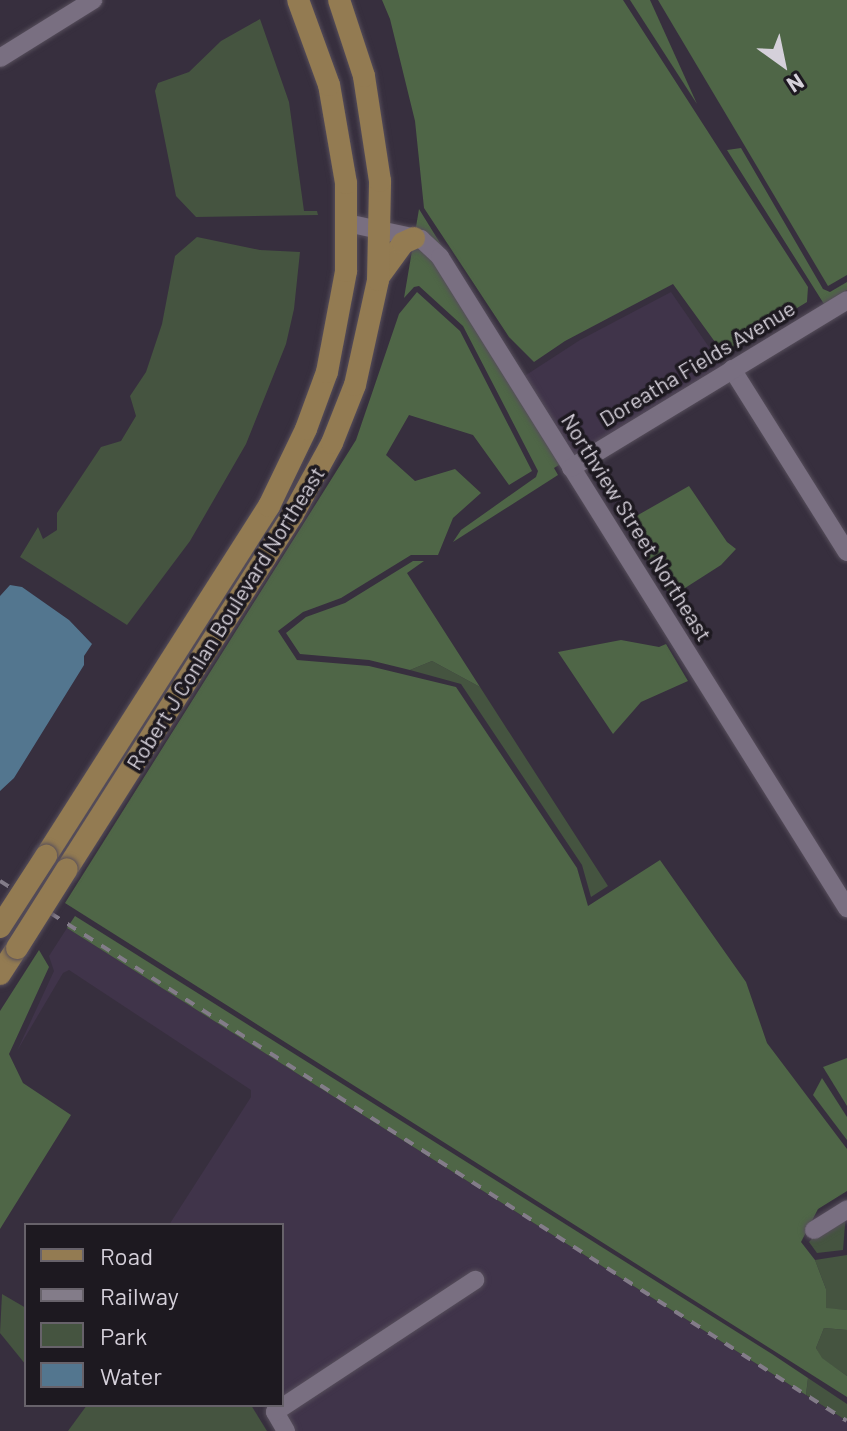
<!DOCTYPE html>
<style>
body{margin:0}
#map{position:relative;width:847px;height:1431px;overflow:hidden;background:#372f3e;font-family:Barlow,sans-serif}
div>[style]{position:absolute}
[style*='--x']{left:calc(var(--x)*1px);top:calc(var(--y)*1px);width:calc(var(--w)*1px);rotate:calc(var(--a)*1deg)}
.built>*{inset:0;background:#40344a}
.green>*{inset:0;background:#455440}
.forest>*{inset:0;background:#4f6647}
.water>*{inset:0;background:#53768f}
.roads{filter:drop-shadow(0 0 2px #564e5b) drop-shadow(0 0 2px #564e5b)}
.minor>*{height:18px;margin:-9px;padding:0 9px;transform-origin:9px;border-radius:9px;background:#796f81}
.major>*{height:22px;margin:-11px;padding:0 11px;transform-origin:11px;border-radius:11px;background:#937b52}
.rail>*{height:4px;margin-top:-2px;transform-origin:0;background:repeating-linear-gradient(90deg,#837c89 0 10px,transparent 0 20px)}
.bridges{filter:drop-shadow(0 0 2px #564e5b) drop-shadow(0 0 2px #564e5b)}
.major-bridge>*{height:22px;margin:-11px;padding:0 11px;transform-origin:11px;border-radius:11px;background:#937b52}
span{translate:-50% -50%;white-space:nowrap;text-align:center;line-height:1.15;-webkit-text-stroke:7px #1d1920;paint-order:stroke}
.street-label{font-size:22px;color:#d5d0da}
.legend{position:absolute;left:24px;top:1223px;width:260px;height:184px;box-sizing:border-box;background:#1d1920;border:2px solid #67626a;margin:0;padding:10px 14px;list-style:none;font-size:24px;color:#d5d0da}
.legend li{display:flex;align-items:center;gap:16px;height:40px}
.legend b{width:40px;border:2px solid #67626a}
.north{position:absolute;left:743px;top:24px;width:80px;height:80px;-webkit-text-stroke:6px #1d1920;paint-order:stroke;rotate:147deg;font-size:22px;font-weight:700;line-height:32px;text-align:center;color:#d5d0da}
.north::after{content:'';display:block;margin:auto;width:28px;height:36px;background:#d5d0da;clip-path:polygon(50% 0,100% 100%,50% 72%,0 100%)}
</style>
<div id="map">
<div class="built">
<i style="clip-path:polygon(671px 292px,722px 366px,572px 457px,523px 377px,580px 340px)"></i>
<i style="clip-path:polygon(67px 928px,847px 1421px,847px 1431px,294px 1431px,282px 1405px,282px 1225px,169px 1225px,251px 1097px,251px 1090px,69px 970px,63px 973px,17px 1051px,54px 971px,49px 956px)"></i>
</div>
<div class="green">
<i style="clip-path:polygon(260px 19px,289px 102px,304px 211px,317px 211px,318px 215px,196px 217px,176px 196px,155px 91px,158px 83px,189px 72px,221px 41px)"></i>
<i style="clip-path:polygon(197px 237px,260px 250px,300px 252px,294px 309px,286px 344px,246px 444px,190px 541px,127px 625px,20px 557px,38px 527px,43px 539px,57px 530px,57px 513px,101px 447px,121px 441px,136px 416px,130px 396px,146px 372px,162px 324px,175px 256px)"></i>
<i style="clip-path:polygon(432px 661px,480px 687px,608px 886px,591px 897px,582px 865px,461px 684px,410px 670px)"></i>
<i style="clip-path:polygon(847px 1199px,843px 1250px,817px 1253px,809px 1242px)"></i>
<i style="clip-path:polygon(847px 1255px,847px 1310px,825px 1309px,826px 1289px,815px 1260px)"></i>
<i style="clip-path:polygon(2px 1294px,26px 1308px,26px 1365px,0 1333px)"></i>
<i style="clip-path:polygon(824px 1328px,847px 1330px,847px 1376px,821px 1358px,816px 1348px)"></i>
<i style="clip-path:polygon(808px 1378px,847px 1404px,847px 1421px,806px 1395px)"></i>
<i style="clip-path:polygon(87px 1405px,251px 1405px,267px 1431px,68px 1431px)"></i>
</div>
<div class="forest">
<i style="clip-path:polygon(382px 0,623px 0,808px 287px,807px 302px,723px 353px,673px 284px,565px 341px,534px 362px,509px 337px,424px 208px,415px 121px,390px 19px)"></i>
<i style="clip-path:polygon(630px 0,650px 0,697px 104px)"></i>
<i style="clip-path:polygon(658px 0,847px 0,847px 275px,828px 286px)"></i>
<i style="clip-path:polygon(741px 148px,823px 289px,830px 292px,847px 282px,847px 290px,824px 304px,727px 150px)"></i>
<i style="clip-path:polygon(419px 209px,572px 457px,554px 468px,558px 475px,453px 542px,461px 530px,536px 477px,538px 471px,463px 326px,419px 286px,414px 287px,404px 298px)"></i>
<i style="clip-path:polygon(417px 292px,460px 331px,532px 471px,509px 485px,473px 435px,409px 415px,386px 455px,415px 481px,455px 469px,481px 493px,453px 518px,438px 555px,411px 555px,341px 598px,303px 612px,278px 631px,297px 660px,369px 666px,456px 687px,577px 868px,588px 906px,660px 860px,746px 982px,767px 1043px,847px 1149px,847px 1191px,818px 1209px,801px 1242px,815px 1260px,826px 1289px,826px 1308px,847px 1310px,847px 1330px,824px 1328px,816px 1348px,822px 1358px,847px 1376px,847px 1397px,65px 903px,356px 440px,399px 314px)"></i>
<i style="clip-path:polygon(689px 486px,727px 542px,736px 549px,721px 565px,671px 597px,624px 523px)"></i>
<i style="clip-path:polygon(413px 561px,424px 561px,407px 573px,480px 687px,432px 661px,410px 670px,369px 660px,300px 654px,286px 633px,306px 617px,345px 603px)"></i>
<i style="clip-path:polygon(621px 640px,659px 647px,666px 644px,688px 681px,641px 702px,613px 734px,558px 652px)"></i>
<i style="clip-path:polygon(75px 916px,772px 1354px,808px 1378px,806px 1395px,67px 928px)"></i>
<i style="clip-path:polygon(39px 950px,49px 967px,9px 1054px,23px 1083px,71px 1115px,0 1229px,0 1011px)"></i>
<i style="clip-path:polygon(847px 1058px,847px 1106px,823px 1067px)"></i>
<i style="clip-path:polygon(822px 1078px,847px 1117px,847px 1140px,813px 1095px)"></i>
</div>
<div class="water">
<i style="clip-path:polygon(10px 585px,22px 587px,69px 620px,92px 644px,84px 656px,84px 665px,14px 778px,0 791px,0 596px)"></i>
</div>
<div class="roads">
<div class="minor">
<i style="--x:0;--y:58;--w:110;--a:-31.9"></i>
<i style="--x:347;--y:223;--w:76;--a:12.2"></i>
<i style="--x:421;--y:239;--w:26;--a:43"></i>
<i style="--x:440;--y:257;--w:768;--a:57.99"></i>
<i style="--x:732;--y:369;--w:216;--a:57.9"></i>
<i style="--x:571;--y:468;--w:323;--a:-31.3"></i>
<i style="--x:814;--y:1230;--w:39;--a:-32"></i>
<i style="--x:286;--y:1431;--w:22;--a:-120"></i>
<i style="--x:275;--y:1412;--w:240;--a:-33.4"></i>
</div>
<div class="major">
<i style="--x:380;--y:275;--w:39;--a:-54"></i>
<i style="--x:403;--y:243;--w:12;--a:-24"></i>
<i style="--x:46;--y:856;--w:415;--a:-57.5"></i>
<i style="--x:269;--y:506;--w:85;--a:-64.3"></i>
<i style="--x:306;--y:429;--w:61;--a:-69.8"></i>
<i style="--x:327;--y:372;--w:103;--a:-79.3"></i>
<i style="--x:346;--y:271;--w:88;--a:-90"></i>
<i style="--x:346;--y:183;--w:99;--a:-99.8"></i>
<i style="--x:329;--y:85;--w:90;--a:-110"></i>
<i style="--x:67;--y:869;--w:419;--a:-57.5"></i>
<i style="--x:292;--y:516;--w:83;--a:-61.3"></i>
<i style="--x:332;--y:443;--w:62;--a:-68.4"></i>
<i style="--x:355;--y:385;--w:107;--a:-77.6"></i>
<i style="--x:378;--y:280;--w:99;--a:-88.8"></i>
<i style="--x:380;--y:181;--w:106;--a:-98.7"></i>
<i style="--x:364;--y:76;--w:80;--a:-108.2"></i>
<i style="--x:0;--y:974;--w:31;--a:-57"></i>
</div>
</div>
<div class="rail">
<i style="--x:0;--y:881;--w:1004;--a:32.52"></i>
</div>
<div class="bridges">
<div class="major-bridge">
<i style="--x:0;--y:927;--w:85;--a:-57.1"></i>
<i style="--x:17;--y:948;--w:93;--a:-57.7"></i>
</div>
</div>
<div class="street-label">
<span style="left:697px;top:363px;rotate:-31deg">Doreatha Fields Avenue</span>
<span style="left:637px;top:527px;rotate:58deg">Northview Street Northeast</span>
<span style="left:225px;top:618px;rotate:-58deg">Robert J Conlan Boulevard Northeast</span>
</div>
<ul class="legend">
<li><b style="height:10px;background:#937b52"></b>Road</li>
<li><b style="height:10px;background:#837c89"></b>Railway</li>
<li><b style="height:22px;background:#455440"></b>Park</li>
<li><b style="height:22px;background:#53768f"></b>Water</li>
</ul>
<div class="north">N</div>
</div>
